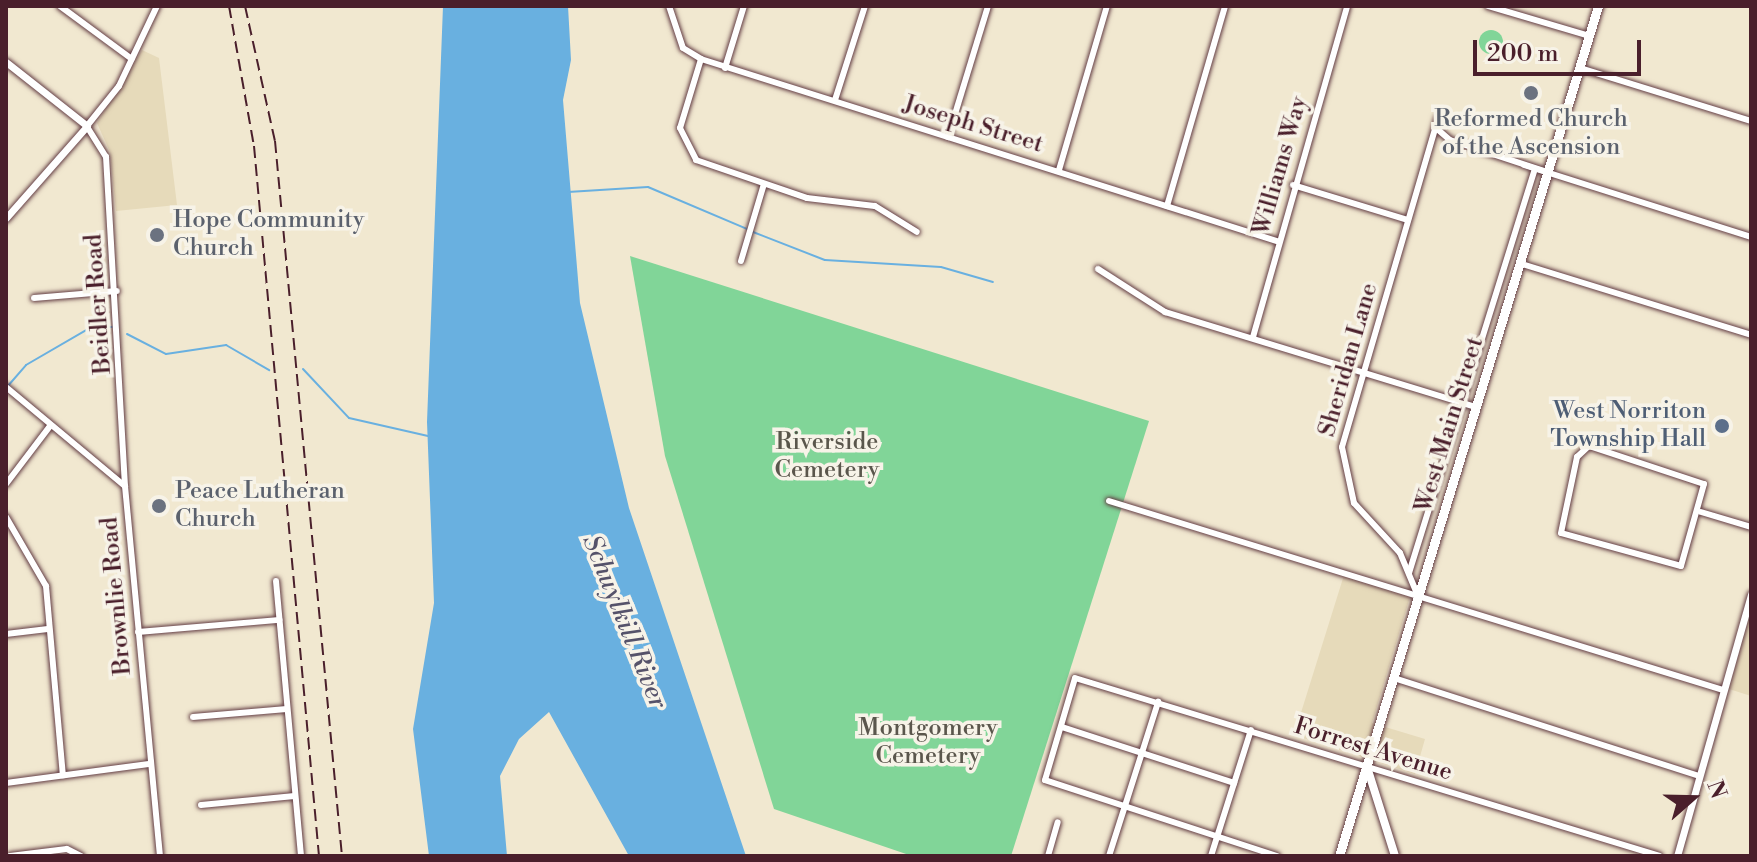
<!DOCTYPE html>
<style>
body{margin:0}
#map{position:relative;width:1757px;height:862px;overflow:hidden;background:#f1e8d0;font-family:"Libre Bodoni",serif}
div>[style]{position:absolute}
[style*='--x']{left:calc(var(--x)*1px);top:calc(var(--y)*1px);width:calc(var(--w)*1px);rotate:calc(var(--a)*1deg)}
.built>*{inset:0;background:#e6daba}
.green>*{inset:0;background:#81d598}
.round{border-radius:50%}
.water>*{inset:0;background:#69b0e0}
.stream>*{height:2px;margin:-1px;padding:0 1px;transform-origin:1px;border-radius:1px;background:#69b0e0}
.roads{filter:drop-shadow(0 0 2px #633d44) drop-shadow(0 0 2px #633d44)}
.minor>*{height:6px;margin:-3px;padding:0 3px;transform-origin:3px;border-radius:3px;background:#fff}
.tertiary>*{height:7px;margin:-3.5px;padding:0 3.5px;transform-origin:3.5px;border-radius:3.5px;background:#fff}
.secondary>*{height:8px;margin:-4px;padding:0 4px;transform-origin:4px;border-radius:4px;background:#fff}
.primary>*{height:9px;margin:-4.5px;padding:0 4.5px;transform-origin:4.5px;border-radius:4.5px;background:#fff}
.rail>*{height:2px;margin-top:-1px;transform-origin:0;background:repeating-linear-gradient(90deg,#4a1f2b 0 12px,transparent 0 18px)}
.dots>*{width:22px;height:22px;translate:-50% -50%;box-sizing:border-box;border:4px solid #f7f3e8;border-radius:50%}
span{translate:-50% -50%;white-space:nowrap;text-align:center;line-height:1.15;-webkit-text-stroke:7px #f7f3e8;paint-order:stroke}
.worship-label{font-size:24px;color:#5b616d}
.left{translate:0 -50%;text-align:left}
.street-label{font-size:24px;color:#4a1f2b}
.service-label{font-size:24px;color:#4e5e75}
.right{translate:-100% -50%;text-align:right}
.park-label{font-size:24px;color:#5a564c}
.water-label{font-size:26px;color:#55526a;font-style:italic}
.frame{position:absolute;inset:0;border:8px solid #4a1f2b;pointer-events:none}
.north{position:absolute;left:1653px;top:758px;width:80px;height:80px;-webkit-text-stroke:6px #f7f3e8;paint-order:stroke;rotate:70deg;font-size:22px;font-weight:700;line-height:32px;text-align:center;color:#4a1f2b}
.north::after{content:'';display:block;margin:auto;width:28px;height:36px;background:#4a1f2b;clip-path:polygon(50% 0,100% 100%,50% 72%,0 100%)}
.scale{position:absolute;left:1473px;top:40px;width:168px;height:36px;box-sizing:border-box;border:4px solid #4a1f2b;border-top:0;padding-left:10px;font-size:24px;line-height:28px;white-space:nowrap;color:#4a1f2b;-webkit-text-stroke:6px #f7f3e8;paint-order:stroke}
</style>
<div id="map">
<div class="built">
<i style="clip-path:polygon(142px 50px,159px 58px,177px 205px,116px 211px,110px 152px,97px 123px)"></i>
<i style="clip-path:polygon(1344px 575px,1410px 597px,1372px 723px,1425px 739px,1415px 774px,1294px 735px)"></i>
<i style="clip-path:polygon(1751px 612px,1751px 696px,1729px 689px)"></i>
</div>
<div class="green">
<i class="round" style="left:1479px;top:30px;width:24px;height:24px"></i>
<i style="clip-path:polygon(630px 256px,1149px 421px,1011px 856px,912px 856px,774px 809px,665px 456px)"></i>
</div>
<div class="water">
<i style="clip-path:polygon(443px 6px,568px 6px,571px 60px,563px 100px,580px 303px,629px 508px,746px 856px,629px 856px,549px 712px,519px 739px,500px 776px,507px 856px,429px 856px,413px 729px,434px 603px,427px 422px)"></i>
</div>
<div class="stream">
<i style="--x:568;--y:192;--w:80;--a:-3.6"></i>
<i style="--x:648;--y:187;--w:108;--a:23"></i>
<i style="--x:753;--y:232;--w:77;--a:21.3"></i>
<i style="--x:825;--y:260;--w:116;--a:3.5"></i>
<i style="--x:941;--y:267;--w:54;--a:16.1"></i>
<i style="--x:127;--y:334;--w:44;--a:27.1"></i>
<i style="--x:166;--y:354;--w:61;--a:-8.5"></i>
<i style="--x:226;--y:345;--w:50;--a:30.2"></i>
<i style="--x:303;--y:369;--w:67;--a:46.8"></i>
<i style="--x:349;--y:418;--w:81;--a:12.8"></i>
<i style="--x:7;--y:387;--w:29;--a:-49"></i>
<i style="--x:26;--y:365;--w:78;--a:-30.2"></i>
<i style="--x:93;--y:326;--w:19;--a:3"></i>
</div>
<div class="roads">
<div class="minor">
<i style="--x:60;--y:6;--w:89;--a:36.4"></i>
<i style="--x:669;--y:6;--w:44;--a:71.6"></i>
<i style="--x:683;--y:48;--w:21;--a:31"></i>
<i style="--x:701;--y:59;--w:604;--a:17.54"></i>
<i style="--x:1488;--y:6;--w:106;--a:16.4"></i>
<i style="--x:701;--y:59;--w:72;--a:106.9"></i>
<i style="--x:680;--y:128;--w:36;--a:63"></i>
<i style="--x:696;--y:160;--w:117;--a:18.9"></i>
<i style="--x:807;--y:198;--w:68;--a:6.7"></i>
<i style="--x:875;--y:206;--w:49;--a:31.8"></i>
<i style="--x:725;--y:68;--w:65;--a:-73"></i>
<i style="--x:1580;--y:68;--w:179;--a:17.2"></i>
<i style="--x:835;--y:100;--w:99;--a:-72.3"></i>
<i style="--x:1436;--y:128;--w:18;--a:41"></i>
<i style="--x:1450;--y:140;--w:105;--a:18.3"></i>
<i style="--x:948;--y:137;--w:137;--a:-73"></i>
<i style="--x:1524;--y:165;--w:238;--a:17.6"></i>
<i style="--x:1059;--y:170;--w:171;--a:-73.7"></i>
<i style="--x:1293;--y:185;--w:120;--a:16.9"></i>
<i style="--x:1167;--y:206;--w:208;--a:-73.8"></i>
<i style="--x:741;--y:261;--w:80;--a:-73.4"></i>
<i style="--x:1522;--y:264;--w:240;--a:17.2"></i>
<i style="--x:1098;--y:269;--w:80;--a:32.7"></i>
<i style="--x:1165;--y:312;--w:324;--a:17"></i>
<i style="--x:34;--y:298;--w:83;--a:-4.8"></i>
<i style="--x:1253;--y:337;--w:344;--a:-74.1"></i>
<i style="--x:6;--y:387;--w:155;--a:39.8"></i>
<i style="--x:125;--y:486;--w:372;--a:84.6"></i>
<i style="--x:1589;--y:446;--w:121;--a:18.3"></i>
<i style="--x:1704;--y:484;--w:85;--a:105.7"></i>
<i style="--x:1681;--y:566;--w:124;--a:-164.6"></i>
<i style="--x:1561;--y:533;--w:78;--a:-78.1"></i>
<i style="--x:1577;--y:457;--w:16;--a:-43"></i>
<i style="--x:6;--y:484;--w:73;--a:-52.8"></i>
<i style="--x:125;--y:486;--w:330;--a:-93.3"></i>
<i style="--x:106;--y:157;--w:36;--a:-122"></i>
<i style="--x:87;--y:126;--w:51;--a:-51.3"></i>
<i style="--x:119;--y:86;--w:89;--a:-64.6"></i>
<i style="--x:1109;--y:501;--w:642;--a:17.11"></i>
<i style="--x:1701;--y:512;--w:52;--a:16.7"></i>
<i style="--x:6;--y:517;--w:80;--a:59.9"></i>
<i style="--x:46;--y:586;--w:190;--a:84.9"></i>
<i style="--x:1409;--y:573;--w:421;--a:-72.7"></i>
<i style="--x:276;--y:581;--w:276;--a:84.8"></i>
<i style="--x:1418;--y:596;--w:47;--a:-112.7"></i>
<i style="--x:1400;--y:553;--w:68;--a:-132.6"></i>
<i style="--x:1354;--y:503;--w:57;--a:-102.1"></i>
<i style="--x:1342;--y:447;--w:343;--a:-73.7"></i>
<i style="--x:138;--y:632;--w:142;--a:-4.9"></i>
<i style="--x:6;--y:634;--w:42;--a:-6.8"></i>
<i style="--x:1394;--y:678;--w:320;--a:17.8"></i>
<i style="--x:193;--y:717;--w:94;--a:-4.9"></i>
<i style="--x:1062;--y:727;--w:181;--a:18"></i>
<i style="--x:6;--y:783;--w:144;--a:-7.6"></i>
<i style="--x:201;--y:805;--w:94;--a:-5.5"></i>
<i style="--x:10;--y:856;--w:57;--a:-7"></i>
<i style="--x:67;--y:849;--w:16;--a:27"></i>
<i style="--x:1048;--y:856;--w:35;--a:-74"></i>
<i style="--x:1109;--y:856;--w:162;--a:-72.3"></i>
<i style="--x:1211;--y:856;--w:132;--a:-72.4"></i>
<i style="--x:1277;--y:856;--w:244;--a:-161.9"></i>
<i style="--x:1045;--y:780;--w:106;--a:-73.6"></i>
<i style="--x:1075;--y:678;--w:611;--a:16.92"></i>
</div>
<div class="tertiary">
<i style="--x:6;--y:62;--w:103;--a:38.3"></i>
<i style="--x:87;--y:126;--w:123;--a:131.4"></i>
<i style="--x:1677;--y:856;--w:272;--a:-74.2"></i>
</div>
<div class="secondary">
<i style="--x:1367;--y:767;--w:93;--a:72.5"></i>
</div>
<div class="primary">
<i style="--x:1339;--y:856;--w:889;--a:-73.05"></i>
</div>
</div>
<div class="rail">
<i style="--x:229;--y:6;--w:142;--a:79.9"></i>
<i style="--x:254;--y:146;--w:713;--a:84.77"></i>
<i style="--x:245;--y:6;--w:138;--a:77.5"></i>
<i style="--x:275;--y:141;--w:718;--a:84.65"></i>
</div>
<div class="dots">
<i style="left:1531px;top:93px;background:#6b7280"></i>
<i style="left:157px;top:235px;background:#6b7280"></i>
<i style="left:1722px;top:426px;background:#5c6f8a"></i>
<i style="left:159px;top:506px;background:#6b7280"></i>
</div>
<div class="worship-label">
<span style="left:1531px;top:134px">Reformed Church<br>of the Ascension</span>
<span class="left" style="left:173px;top:235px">Hope Community<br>Church</span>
<span class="left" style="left:175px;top:506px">Peace Lutheran<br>Church</span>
</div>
<div class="street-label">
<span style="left:973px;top:125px;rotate:17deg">Joseph Street</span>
<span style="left:1281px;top:166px;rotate:-74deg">Williams Way</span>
<span style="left:99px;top:304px;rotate:-94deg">Beidler Road</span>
<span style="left:1349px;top:360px;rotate:-74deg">Sheridan Lane</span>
<span style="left:1450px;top:425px;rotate:-73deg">West Main Street</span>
<span style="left:117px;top:596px;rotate:-95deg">Brownlie Road</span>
<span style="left:1373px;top:750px;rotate:17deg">Forrest Avenue</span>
</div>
<div class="service-label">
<span class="right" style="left:1706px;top:426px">West Norriton<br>Township Hall</span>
</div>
<div class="park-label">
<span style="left:827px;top:457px">Riverside<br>Cemetery</span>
<span style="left:928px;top:743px">Montgomery<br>Cemetery</span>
</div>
<div class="water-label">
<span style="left:624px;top:622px;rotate:68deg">Schuylkill River</span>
</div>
<div class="frame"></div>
<div class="north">N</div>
<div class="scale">200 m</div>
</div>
